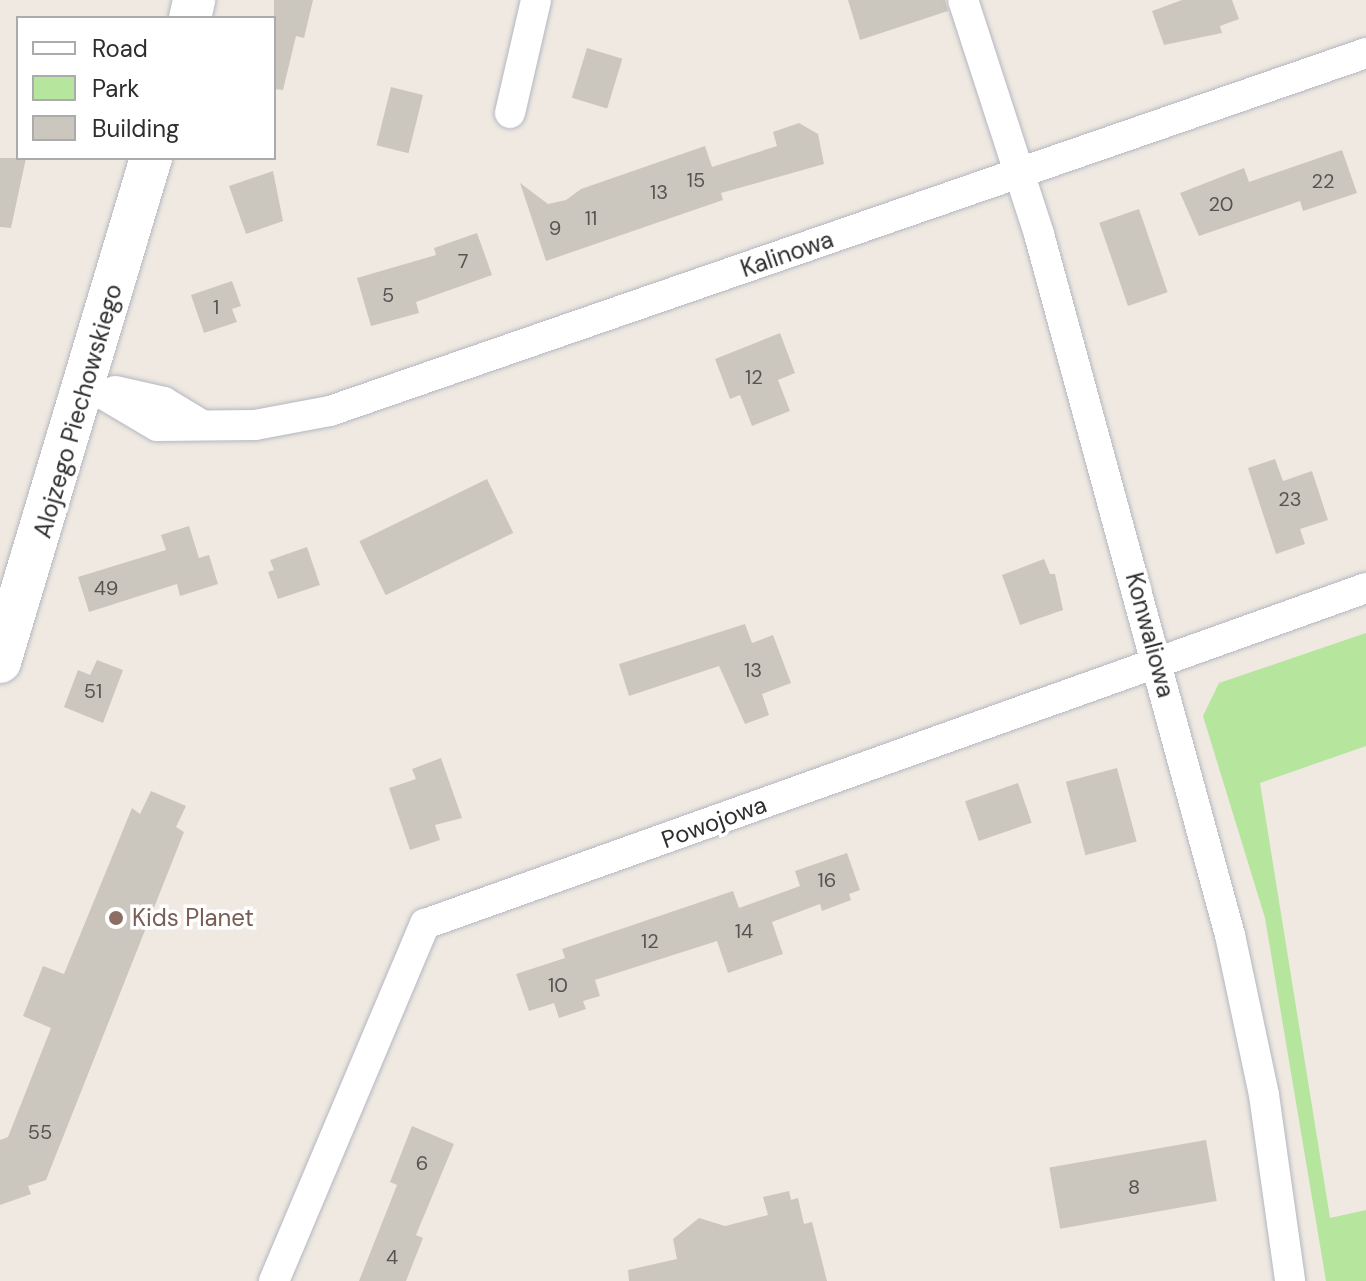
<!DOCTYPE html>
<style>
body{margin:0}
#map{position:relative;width:1366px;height:1281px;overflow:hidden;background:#efe9e1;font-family:"DM Sans",sans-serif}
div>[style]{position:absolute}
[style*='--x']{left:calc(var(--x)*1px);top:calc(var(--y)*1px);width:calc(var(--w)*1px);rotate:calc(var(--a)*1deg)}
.green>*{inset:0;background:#b6e59e}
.building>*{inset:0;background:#cbc7bf;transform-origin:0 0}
.roads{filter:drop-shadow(0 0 2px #b4b7c1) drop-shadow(0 0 2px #b4b7c1)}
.street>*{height:30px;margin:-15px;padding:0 15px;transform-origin:15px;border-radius:15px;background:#fff}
.secondary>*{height:42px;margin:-21px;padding:0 21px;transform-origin:21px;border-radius:21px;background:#fff}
.dots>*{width:22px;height:22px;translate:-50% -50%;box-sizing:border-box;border:4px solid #fff;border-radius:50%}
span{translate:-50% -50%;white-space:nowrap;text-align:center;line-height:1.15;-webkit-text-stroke:7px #fff;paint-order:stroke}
.number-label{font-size:20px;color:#555452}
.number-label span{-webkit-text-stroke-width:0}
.street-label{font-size:24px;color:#2e2e2e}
.education-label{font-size:24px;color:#785e54}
.left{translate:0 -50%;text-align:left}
.legend{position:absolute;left:16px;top:16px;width:260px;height:144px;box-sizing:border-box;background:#fff;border:2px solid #ababab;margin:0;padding:10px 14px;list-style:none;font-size:24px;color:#2e2e2e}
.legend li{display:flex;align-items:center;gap:16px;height:40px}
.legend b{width:40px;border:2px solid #ababab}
</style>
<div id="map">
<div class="green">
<i style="clip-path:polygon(1366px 633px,1366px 746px,1260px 783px,1330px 1218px,1366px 1210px,1366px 1281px,1326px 1281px,1265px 918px,1203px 716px,1219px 683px)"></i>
</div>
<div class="building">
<i style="clip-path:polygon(274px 0,313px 0,304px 38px,296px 36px,283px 90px,274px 89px)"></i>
<i style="clip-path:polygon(848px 0,945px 0,948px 11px,860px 40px)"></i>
<i style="clip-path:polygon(1182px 0,1232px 0,1239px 19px,1220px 26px,1222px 33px,1164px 45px,1152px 11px)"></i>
<i style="left:587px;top:48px;width:37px;height:52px;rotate:17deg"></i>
<i style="left:391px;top:87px;width:33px;height:60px;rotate:14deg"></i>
<i style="clip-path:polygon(799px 123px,818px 134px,824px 164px,721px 193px,723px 200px,546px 261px,520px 183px,548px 204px,566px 200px,581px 189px,705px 146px,712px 167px,777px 146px,773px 132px)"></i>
<i style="clip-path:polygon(1342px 150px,1357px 193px,1303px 211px,1300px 201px,1199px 236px,1180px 193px,1244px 168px,1249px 182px)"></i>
<i style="clip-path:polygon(0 158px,26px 158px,11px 228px,0 227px)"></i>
<i style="clip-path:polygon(273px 171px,283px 221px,246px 234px,229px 186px)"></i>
<i style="left:1139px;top:209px;width:88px;height:42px;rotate:71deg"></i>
<i style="clip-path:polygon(477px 233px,492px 275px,416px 302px,419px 313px,371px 326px,357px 278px,436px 255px,434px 248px)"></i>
<i style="clip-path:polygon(232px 281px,241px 306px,232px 309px,237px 322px,204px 333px,191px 295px)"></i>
<i style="clip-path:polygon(780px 333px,795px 373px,778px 380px,790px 411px,752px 426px,740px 395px,730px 399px,715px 359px)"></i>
<i style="clip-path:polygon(1275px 459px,1283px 481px,1312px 471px,1328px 520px,1300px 529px,1305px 544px,1276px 554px,1248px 468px)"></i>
<i style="left:487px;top:479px;width:60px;height:142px;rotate:64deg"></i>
<i style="clip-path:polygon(189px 526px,199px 558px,209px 555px,218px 584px,180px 596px,177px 584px,89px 612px,78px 577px,166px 550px,161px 535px)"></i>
<i style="clip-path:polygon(307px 547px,320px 585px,278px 599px,268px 572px,274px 570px,270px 560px)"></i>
<i style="clip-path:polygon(1044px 559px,1050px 574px,1055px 574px,1063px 610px,1020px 625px,1002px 575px)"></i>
<i style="clip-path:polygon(745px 624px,752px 643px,773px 635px,791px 683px,762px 694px,769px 715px,745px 724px,719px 666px,629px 696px,619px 664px)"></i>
<i style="clip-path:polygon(97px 660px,123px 670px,103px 723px,64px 707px,78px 670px,90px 675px)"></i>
<i style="clip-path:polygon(441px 758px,462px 818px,435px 825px,440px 840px,410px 850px,389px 788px,416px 779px,412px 769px)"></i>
<i style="left:1117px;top:768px;width:76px;height:53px;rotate:75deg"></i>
<i style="left:1018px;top:783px;width:42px;height:56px;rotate:71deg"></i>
<i style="clip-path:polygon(151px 791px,186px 806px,176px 827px,184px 832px,46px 1180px,28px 1186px,31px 1194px,0 1205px,0 1140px,8px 1137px,51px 1028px,23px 1016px,43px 966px,64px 974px,132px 808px,140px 814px)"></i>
<i style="clip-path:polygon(847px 853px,860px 890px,849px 894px,851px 900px,822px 911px,820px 904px,772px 922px,783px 954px,728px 973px,717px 941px,595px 980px,600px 996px,583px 1001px,586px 1009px,559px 1018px,554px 1003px,529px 1011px,516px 974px,565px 958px,562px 949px,733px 891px,739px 908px,800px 886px,795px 871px)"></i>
<i style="clip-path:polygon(412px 1126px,454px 1144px,416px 1235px,423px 1238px,406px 1281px,359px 1281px,397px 1185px,390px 1182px)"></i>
<i style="left:1206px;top:1140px;width:62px;height:159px;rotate:80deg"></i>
<i style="clip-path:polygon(789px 1191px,791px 1200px,798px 1198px,804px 1224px,812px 1222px,827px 1281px,629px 1281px,628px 1270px,677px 1259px,673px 1239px,699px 1218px,725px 1226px,768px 1215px,763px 1197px)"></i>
</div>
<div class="roads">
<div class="street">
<i style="--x:963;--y:0;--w:246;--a:72"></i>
<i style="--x:1039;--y:234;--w:727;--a:74.76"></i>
<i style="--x:1230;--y:935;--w:164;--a:78"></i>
<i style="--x:1264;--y:1095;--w:188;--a:82"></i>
<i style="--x:510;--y:113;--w:116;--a:-77"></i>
<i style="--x:86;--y:384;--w:82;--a:30.6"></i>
<i style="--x:157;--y:426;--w:98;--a:-0.6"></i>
<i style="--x:255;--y:425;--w:76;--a:-10.6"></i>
<i style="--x:330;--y:411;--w:1096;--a:-19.06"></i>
<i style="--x:115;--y:391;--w:50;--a:12.7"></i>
<i style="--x:164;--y:402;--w:44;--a:31.2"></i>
<i style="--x:274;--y:1281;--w:388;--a:-67.1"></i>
<i style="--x:425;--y:924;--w:999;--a:-19.65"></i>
</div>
<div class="secondary">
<i style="--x:190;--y:18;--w:18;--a:-77"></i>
<i style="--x:0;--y:662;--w:526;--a:-73.32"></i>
</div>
</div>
<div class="dots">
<i style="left:116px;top:918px;background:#8d6e63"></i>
</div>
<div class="number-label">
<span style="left:696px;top:180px">15</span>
<span style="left:1323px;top:181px">22</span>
<span style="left:659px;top:192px">13</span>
<span style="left:1221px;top:204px">20</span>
<span style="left:591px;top:218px">11</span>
<span style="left:555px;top:228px">9</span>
<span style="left:463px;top:261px">7</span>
<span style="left:388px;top:295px">5</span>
<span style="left:216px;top:307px">1</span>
<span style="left:754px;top:377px">12</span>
<span style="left:1290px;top:499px">23</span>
<span style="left:106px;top:588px">49</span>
<span style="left:753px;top:670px">13</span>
<span style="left:93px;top:691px">51</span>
<span style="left:827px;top:880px">16</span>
<span style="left:744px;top:931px">14</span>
<span style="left:650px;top:941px">12</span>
<span style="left:558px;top:985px">10</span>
<span style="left:40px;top:1132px">55</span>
<span style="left:422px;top:1163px">6</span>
<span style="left:1134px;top:1187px">8</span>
<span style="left:392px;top:1257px">4</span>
</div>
<div class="street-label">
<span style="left:787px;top:254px;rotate:-19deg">Kalinowa</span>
<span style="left:78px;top:411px;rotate:-74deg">Alojzego Piechowskiego</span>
<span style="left:1150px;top:635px;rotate:75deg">Konwaliowa</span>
<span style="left:714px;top:822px;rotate:-20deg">Powojowa</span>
</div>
<div class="education-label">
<span class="left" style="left:132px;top:918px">Kids Planet</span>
</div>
<ul class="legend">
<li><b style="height:10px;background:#fff"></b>Road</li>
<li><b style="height:22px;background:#b6e59e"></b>Park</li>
<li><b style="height:22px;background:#cbc7bf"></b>Building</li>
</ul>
</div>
